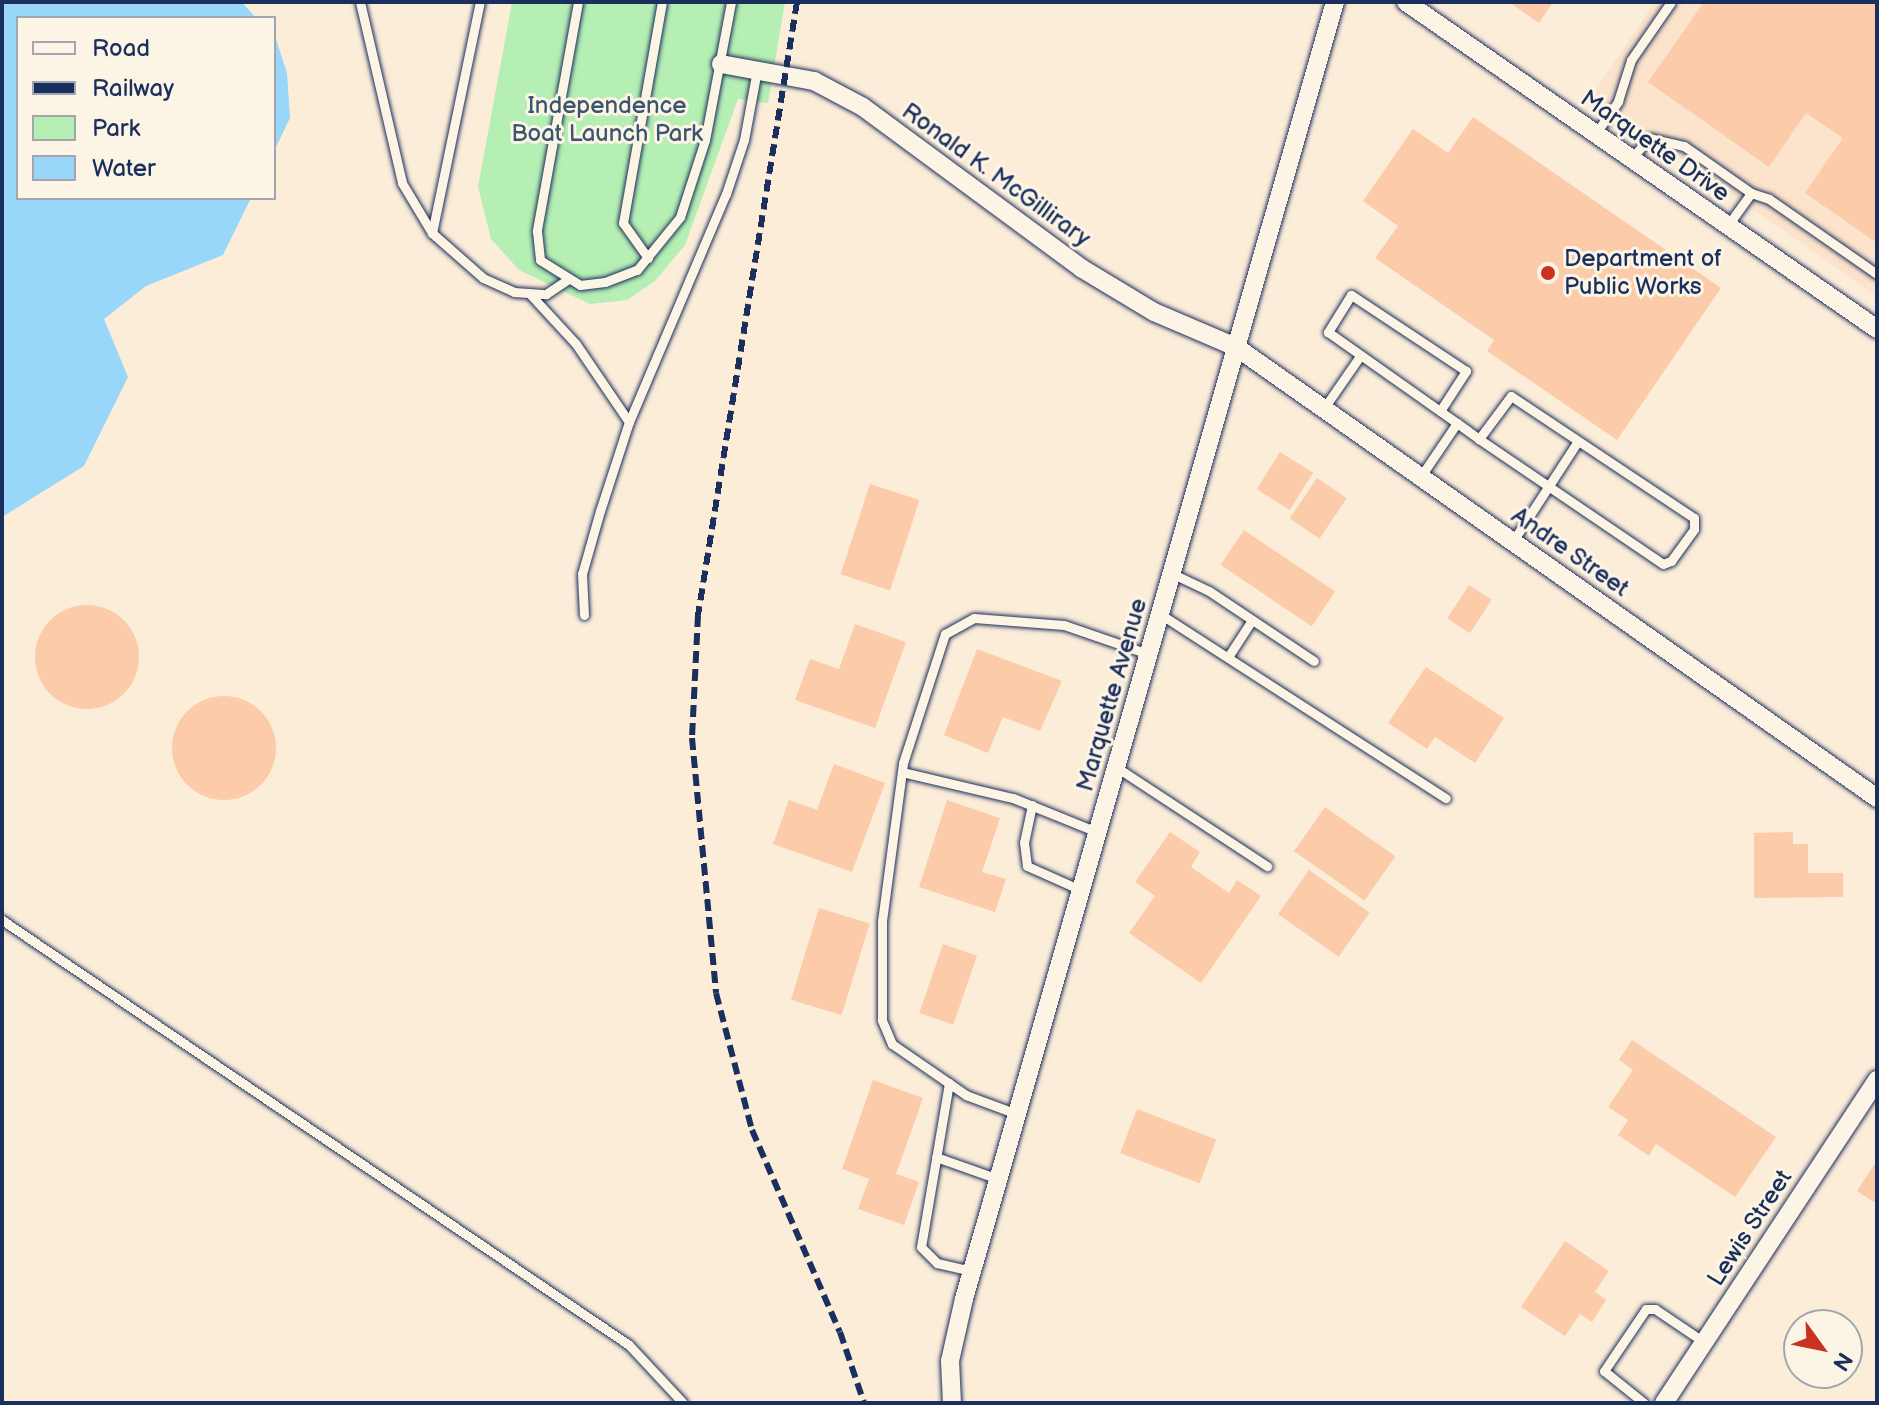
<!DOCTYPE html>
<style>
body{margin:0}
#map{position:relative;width:1879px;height:1405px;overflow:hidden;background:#fcedd9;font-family:"Balsamiq Sans",sans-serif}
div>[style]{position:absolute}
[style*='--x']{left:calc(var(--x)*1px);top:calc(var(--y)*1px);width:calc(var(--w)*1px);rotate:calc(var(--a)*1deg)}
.built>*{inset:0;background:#fce3cb}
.green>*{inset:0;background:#b5efb4}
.water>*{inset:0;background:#98d7fa}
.building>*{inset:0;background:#fbcbaa;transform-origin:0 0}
.round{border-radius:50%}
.roads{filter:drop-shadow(0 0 2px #1b2f5e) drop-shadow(0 0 2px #1b2f5e)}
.lane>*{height:9px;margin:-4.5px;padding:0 4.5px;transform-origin:4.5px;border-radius:4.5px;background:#fcf5e5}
.street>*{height:18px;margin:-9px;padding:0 9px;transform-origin:9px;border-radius:9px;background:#fcf5e5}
.rail>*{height:6px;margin-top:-3px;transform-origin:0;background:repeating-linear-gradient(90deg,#1b2f5e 0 12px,transparent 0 18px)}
.dots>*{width:22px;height:22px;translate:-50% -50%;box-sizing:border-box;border:4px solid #fcf5e5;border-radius:50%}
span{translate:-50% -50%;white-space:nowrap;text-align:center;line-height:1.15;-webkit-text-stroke:6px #fcf5e5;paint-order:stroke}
.park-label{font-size:24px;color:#3a556f}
.street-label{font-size:24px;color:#1b2f5e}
.poi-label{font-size:24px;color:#1b2f5e}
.left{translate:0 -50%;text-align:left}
.frame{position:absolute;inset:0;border:4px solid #1b2f5e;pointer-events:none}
.legend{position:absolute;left:16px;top:16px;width:260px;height:184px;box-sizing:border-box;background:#fcf5e5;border:2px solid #a2a6af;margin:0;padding:10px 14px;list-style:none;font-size:24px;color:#1b2f5e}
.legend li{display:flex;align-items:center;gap:16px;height:40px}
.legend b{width:40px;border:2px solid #a2a6af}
.north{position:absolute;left:1783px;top:1309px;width:80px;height:80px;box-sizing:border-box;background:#fcf5e5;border:2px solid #a2a6af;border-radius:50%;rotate:123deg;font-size:22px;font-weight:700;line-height:32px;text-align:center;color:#1b2f5e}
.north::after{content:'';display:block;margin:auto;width:28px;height:36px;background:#c8321e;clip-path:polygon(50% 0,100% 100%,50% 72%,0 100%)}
</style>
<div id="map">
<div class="built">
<i style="clip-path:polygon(1655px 2px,1877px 2px,1877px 297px,1592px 95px)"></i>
</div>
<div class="green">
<i style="clip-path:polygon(512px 2px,785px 2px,768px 103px,738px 99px,685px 245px,655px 281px,627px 300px,590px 304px,519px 270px,491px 239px,478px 187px)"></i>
</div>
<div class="water">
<i style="clip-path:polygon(2px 2px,242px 2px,256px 18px,18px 18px,18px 198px,251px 198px,223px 255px,146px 286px,104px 319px,128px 377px,84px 466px,2px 517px)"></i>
<i style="clip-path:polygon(274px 33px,287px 73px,290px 118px,274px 151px)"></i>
</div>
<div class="building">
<i style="clip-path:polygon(1509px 2px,1553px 2px,1539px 23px)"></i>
<i style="clip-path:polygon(1704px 2px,1877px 2px,1877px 243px,1805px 193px,1843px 138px,1806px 113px,1769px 167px,1648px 82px)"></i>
<i style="clip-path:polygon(1473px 117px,1721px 288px,1617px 440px,1487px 351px,1494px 340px,1375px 258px,1398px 226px,1363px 201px,1413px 129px,1448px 153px)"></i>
<i style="left:1280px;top:452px;width:39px;height:44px;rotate:32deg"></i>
<i style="left:1317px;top:478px;width:36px;height:49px;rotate:34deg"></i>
<i style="left:870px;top:484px;width:52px;height:95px;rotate:18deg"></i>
<i style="left:1244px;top:530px;width:110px;height:42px;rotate:34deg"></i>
<i style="left:1469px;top:585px;width:27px;height:40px;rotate:33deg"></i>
<i class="round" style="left:35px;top:605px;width:104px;height:104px"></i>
<i style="clip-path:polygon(855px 624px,906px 642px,875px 728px,795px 700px,810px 659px,839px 669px)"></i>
<i style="clip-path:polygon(977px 649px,1062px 681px,1040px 731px,1003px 717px,988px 753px,944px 735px)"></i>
<i style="clip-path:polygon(1426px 667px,1504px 718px,1475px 763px,1435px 737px,1427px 749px,1388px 723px)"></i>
<i class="round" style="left:172px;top:696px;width:104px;height:104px"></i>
<i style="clip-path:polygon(834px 764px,885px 783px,852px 872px,773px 844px,789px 800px,817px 810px)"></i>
<i style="clip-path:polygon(947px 800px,1000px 818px,982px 872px,1006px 879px,995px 912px,919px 887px)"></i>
<i style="left:1325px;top:807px;width:86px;height:54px;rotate:35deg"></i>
<i style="clip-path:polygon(1170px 832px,1200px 852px,1191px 867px,1229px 893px,1237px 880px,1261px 896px,1201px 983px,1129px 933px,1155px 896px,1135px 882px)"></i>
<i style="clip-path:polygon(1793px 832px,1793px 844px,1808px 844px,1808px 873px,1843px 873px,1843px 897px,1754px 898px,1754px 833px)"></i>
<i style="left:1309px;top:870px;width:74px;height:54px;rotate:35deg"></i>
<i style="left:819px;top:908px;width:53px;height:96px;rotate:17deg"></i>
<i style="left:943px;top:944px;width:36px;height:73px;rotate:19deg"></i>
<i style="clip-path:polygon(1632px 1040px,1776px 1137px,1735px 1197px,1656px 1144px,1649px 1156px,1618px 1135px,1628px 1120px,1608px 1107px,1633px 1070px,1619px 1060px)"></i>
<i style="clip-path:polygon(873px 1080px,923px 1098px,896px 1174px,919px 1182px,904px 1225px,858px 1209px,869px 1179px,842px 1169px)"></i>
<i style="left:1137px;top:1109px;width:85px;height:47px;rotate:21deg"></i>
<i style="clip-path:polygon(1877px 1160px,1877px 1204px,1857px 1191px)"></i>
<i style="clip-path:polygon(1565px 1241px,1609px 1271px,1595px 1292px,1606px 1300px,1592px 1322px,1580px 1314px,1565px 1336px,1521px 1307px)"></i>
</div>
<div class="roads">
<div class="lane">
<i style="--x:360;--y:2;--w:186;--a:76.9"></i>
<i style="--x:402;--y:183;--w:58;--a:59"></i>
<i style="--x:432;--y:233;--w:68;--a:41.4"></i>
<i style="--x:483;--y:278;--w:34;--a:24"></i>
<i style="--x:514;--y:292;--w:32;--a:4"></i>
<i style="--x:546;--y:294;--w:27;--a:-34"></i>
<i style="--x:578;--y:2;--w:233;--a:100.2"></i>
<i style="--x:537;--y:231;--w:29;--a:84"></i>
<i style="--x:540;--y:260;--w:47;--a:32"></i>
<i style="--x:580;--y:285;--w:25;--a:-7"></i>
<i style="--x:605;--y:282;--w:34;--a:-21"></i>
<i style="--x:637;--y:270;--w:68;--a:-50.9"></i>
<i style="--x:680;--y:217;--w:81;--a:-72"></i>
<i style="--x:705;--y:140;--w:140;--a:-79.3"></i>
<i style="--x:1596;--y:133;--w:39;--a:-55"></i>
<i style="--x:1618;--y:101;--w:43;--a:-72.4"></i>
<i style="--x:1631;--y:60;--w:70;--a:-55.4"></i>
<i style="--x:1632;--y:158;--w:26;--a:-50"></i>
<i style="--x:1649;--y:138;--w:36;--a:13"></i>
<i style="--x:1684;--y:146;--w:82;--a:35"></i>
<i style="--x:1728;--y:225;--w:39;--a:-54"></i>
<i style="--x:1751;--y:193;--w:19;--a:18"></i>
<i style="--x:1769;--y:199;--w:131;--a:34.8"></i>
<i style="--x:432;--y:233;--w:236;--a:-78.3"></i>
<i style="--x:648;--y:258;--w:43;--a:-125.5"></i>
<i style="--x:623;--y:223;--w:224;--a:-80"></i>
<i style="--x:529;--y:293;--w:69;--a:47.3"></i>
<i style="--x:576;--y:344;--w:94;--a:55.8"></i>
<i style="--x:1324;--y:408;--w:63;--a:-55.3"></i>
<i style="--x:1440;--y:411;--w:48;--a:-57"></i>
<i style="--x:1466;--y:371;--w:138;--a:-146.5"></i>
<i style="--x:1351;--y:295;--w:44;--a:121.9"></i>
<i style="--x:1328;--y:332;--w:158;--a:35.2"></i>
<i style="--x:1421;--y:476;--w:64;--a:-55.8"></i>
<i style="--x:1457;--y:423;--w:27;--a:36"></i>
<i style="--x:1479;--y:439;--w:222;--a:34.2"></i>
<i style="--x:1663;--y:564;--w:9;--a:-21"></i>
<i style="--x:1671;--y:561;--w:39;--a:-54"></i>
<i style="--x:1694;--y:529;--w:11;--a:-90"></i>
<i style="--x:1694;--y:518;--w:220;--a:-146.3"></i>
<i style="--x:1511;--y:396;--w:54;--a:126.7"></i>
<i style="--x:1513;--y:541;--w:119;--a:-57"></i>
<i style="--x:1171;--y:573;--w:42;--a:25.3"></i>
<i style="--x:1209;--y:591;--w:126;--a:33.7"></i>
<i style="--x:1160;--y:614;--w:340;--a:32.8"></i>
<i style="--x:584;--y:615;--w:41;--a:-92.8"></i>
<i style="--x:582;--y:574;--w:66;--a:-74.1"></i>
<i style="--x:600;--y:511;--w:94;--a:-72"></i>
<i style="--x:629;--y:422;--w:248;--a:-67"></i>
<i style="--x:726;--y:194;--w:57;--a:-71.6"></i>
<i style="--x:744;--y:140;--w:71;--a:-79.5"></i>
<i style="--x:1228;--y:657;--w:44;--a:-57"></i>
<i style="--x:1116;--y:767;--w:181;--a:33.3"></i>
<i style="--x:902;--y:772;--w:114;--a:13.2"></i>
<i style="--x:1013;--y:798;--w:91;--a:22"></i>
<i style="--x:1032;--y:805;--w:38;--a:102"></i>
<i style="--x:1024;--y:842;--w:24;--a:83"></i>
<i style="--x:1027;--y:866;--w:59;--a:24"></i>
<i style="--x:2;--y:920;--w:757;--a:34.13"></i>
<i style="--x:629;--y:1345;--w:79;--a:47"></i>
<i style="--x:949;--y:1083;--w:166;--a:99.7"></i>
<i style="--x:921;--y:1247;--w:23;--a:45"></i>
<i style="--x:937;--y:1263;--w:36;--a:13"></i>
<i style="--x:1017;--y:1114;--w:54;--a:-159.6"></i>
<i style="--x:966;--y:1095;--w:90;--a:-145.4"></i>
<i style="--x:892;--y:1044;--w:26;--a:-113"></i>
<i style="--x:882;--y:1020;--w:99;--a:-90"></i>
<i style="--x:882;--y:921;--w:159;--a:-82.4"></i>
<i style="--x:903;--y:763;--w:136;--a:-72"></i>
<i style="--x:945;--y:634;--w:33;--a:-29"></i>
<i style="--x:974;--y:618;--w:90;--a:4.4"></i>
<i style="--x:1064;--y:625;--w:89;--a:19"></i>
<i style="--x:936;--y:1157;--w:66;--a:19.5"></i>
<i style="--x:1644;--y:1403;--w:51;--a:-141.3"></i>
<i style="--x:1604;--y:1371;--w:75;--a:-55.9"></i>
<i style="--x:1646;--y:1309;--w:9;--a:0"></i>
<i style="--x:1655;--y:1309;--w:59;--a:34"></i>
</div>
<div class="street">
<i style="--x:1406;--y:2;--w:573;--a:34.77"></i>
<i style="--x:721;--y:64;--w:95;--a:10.4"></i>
<i style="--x:814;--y:81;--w:55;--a:28"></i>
<i style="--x:863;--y:107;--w:271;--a:36.4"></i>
<i style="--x:1081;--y:268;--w:85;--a:31.1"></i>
<i style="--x:1154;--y:312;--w:89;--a:23.1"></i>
<i style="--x:1236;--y:347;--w:784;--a:35.13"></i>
<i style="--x:952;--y:1403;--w:42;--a:-92.7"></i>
<i style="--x:950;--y:1361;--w:64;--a:-77.3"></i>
<i style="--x:964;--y:1299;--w:1349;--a:-74.04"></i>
<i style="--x:1664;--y:1403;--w:387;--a:-56.6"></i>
</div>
</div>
<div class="rail">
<i style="--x:797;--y:2;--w:621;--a:99.17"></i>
<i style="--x:698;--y:615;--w:123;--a:92.8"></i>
<i style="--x:692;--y:738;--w:256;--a:84.6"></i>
<i style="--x:716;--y:993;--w:142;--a:75.3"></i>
<i style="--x:752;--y:1130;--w:220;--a:66.5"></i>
<i style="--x:840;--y:1332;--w:75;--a:71.3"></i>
</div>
<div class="dots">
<i style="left:1548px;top:273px;background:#c8321e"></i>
</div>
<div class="park-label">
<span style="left:607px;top:120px">Independence<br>Boat Launch Park</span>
</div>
<div class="street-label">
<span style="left:1655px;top:146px;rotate:35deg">Marquette Drive</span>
<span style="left:996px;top:175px;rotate:36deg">Ronald K. McGillirary</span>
<span style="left:1570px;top:552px;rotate:35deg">Andre Street</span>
<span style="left:1112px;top:695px;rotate:-74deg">Marquette Avenue</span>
<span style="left:1750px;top:1228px;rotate:-57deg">Lewis Street</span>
</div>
<div class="poi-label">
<span class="left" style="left:1564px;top:273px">Department of<br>Public Works</span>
</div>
<div class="frame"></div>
<ul class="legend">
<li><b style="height:10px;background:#fcf5e5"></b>Road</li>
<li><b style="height:10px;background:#1b2f5e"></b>Railway</li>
<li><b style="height:22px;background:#b5efb4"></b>Park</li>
<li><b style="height:22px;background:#98d7fa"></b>Water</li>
</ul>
<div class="north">N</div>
</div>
